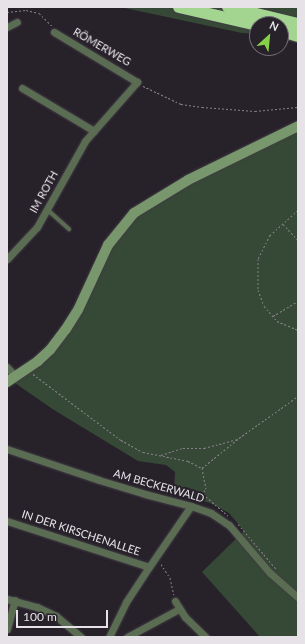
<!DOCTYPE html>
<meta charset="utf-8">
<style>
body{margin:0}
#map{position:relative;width:305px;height:644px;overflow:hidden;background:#27212a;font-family:Lato,sans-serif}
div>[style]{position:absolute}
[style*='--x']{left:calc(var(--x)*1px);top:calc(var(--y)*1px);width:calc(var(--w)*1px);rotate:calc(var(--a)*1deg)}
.green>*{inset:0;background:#364936}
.path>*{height:1px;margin-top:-0.5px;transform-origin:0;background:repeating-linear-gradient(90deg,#868189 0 2px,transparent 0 4px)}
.roads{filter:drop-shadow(0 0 1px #423c45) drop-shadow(0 0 1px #423c45)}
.lane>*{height:3.5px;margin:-1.75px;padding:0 1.75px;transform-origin:1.75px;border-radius:1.75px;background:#5a6d52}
.street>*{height:7px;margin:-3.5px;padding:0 3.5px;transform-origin:3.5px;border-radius:3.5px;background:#5a6d52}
.secondary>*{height:10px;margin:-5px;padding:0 5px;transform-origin:5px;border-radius:5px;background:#78976c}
.highway>*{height:12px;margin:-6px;padding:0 6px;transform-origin:6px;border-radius:6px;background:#a3d590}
span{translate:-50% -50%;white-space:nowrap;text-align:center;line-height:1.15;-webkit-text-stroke:4px #27212a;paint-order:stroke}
.street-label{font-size:11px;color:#e6e2e8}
.frame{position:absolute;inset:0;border:8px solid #e6e2e8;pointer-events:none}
.north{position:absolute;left:249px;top:16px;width:40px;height:40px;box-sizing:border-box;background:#27212a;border:1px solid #736e76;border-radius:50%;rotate:27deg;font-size:11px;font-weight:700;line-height:16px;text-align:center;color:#e6e2e8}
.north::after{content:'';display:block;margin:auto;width:14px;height:18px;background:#88cf4a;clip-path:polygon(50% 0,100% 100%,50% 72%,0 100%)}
.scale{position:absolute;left:16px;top:610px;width:92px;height:18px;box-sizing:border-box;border:2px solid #e6e2e8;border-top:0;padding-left:5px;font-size:12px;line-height:14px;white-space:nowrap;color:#e6e2e8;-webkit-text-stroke:3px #27212a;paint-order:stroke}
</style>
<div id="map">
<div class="green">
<i style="clip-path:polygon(120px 7px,298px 7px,298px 43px,281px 39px,281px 24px,257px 24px,257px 34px,242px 33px)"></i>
<i style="clip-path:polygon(298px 129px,298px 637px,260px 637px,202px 572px,244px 531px,229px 513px,210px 503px,174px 493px,175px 472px,166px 465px,138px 461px,54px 410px,57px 404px,54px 410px,12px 381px,52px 350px,82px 313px,112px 247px,136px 214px,186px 185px)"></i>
</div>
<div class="path">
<i style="--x:7;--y:12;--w:19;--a:-6"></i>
<i style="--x:26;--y:10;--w:13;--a:13"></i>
<i style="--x:39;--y:13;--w:18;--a:45"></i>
<i style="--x:143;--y:86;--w:42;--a:25.3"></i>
<i style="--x:181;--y:104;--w:21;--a:8"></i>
<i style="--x:202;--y:107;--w:53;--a:4.3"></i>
<i style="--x:255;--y:111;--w:43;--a:-5.3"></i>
<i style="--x:298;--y:210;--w:38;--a:138"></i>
<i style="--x:270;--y:235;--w:27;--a:117"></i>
<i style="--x:258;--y:259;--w:31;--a:90"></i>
<i style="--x:258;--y:290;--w:17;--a:69"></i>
<i style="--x:264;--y:306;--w:20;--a:49"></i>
<i style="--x:277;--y:321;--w:23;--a:23"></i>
<i style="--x:283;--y:224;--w:22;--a:47"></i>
<i style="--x:273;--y:316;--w:29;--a:-31"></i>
<i style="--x:33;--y:374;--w:110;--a:36.9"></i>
<i style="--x:121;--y:440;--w:25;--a:29"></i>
<i style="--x:143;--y:452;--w:46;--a:11.3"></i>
<i style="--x:188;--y:461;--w:16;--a:27"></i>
<i style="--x:161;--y:455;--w:23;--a:-18"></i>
<i style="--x:183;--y:448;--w:21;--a:0"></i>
<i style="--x:204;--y:448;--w:34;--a:-15"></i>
<i style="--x:203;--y:494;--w:33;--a:41"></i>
<i style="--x:196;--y:501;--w:16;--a:-50"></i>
<i style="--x:206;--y:489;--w:21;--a:-101"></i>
<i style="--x:202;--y:468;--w:48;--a:-39"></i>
<i style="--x:239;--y:438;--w:72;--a:-35.4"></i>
<i style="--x:238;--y:524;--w:60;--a:49.7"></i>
<i style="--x:161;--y:564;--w:17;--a:57"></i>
<i style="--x:170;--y:578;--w:17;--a:77"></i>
</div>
<div class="roads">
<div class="lane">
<i style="--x:47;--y:209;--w:30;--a:42"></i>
</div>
<div class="street">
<i style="--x:7;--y:27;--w:11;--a:-27"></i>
<i style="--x:22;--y:88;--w:84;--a:30.8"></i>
<i style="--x:7;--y:259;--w:44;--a:-46.8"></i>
<i style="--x:37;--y:227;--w:98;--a:-60.8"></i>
<i style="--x:85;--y:141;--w:79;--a:-48.6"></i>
<i style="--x:137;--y:82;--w:97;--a:-148.9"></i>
<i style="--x:7;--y:367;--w:13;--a:48"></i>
<i style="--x:7;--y:449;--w:97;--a:18.6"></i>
<i style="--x:99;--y:480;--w:48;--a:16.9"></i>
<i style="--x:145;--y:494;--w:48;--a:14.6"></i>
<i style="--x:191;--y:506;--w:21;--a:19"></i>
<i style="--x:211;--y:513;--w:22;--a:34"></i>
<i style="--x:229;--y:525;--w:63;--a:49.5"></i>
<i style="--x:270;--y:573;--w:37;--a:41"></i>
<i style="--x:7;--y:521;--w:149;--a:17.9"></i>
<i style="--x:7;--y:599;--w:31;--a:15"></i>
<i style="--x:37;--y:607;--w:21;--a:25"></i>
<i style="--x:56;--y:616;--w:33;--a:40"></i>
<i style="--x:175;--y:601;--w:19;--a:58"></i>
<i style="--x:185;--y:617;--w:29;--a:44"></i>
<i style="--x:7;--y:629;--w:30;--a:-75"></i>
<i style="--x:109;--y:637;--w:39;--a:-64"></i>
<i style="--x:126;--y:602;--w:42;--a:-56.7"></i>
<i style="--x:149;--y:567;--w:74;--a:-55.5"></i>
<i style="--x:127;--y:637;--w:59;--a:-28.3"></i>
</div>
<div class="secondary">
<i style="--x:7;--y:382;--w:37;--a:-34"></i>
<i style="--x:38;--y:361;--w:16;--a:-43"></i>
<i style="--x:50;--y:350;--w:26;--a:-53"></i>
<i style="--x:66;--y:329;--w:22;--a:-58"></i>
<i style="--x:78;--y:310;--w:72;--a:-65.2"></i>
<i style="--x:108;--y:245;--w:41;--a:-50.9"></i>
<i style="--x:134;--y:213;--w:63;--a:-31.4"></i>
<i style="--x:188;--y:180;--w:123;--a:-26.1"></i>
</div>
<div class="highway">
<i style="--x:179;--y:7;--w:80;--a:13"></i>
<i style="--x:228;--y:7;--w:72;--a:13.7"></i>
<i style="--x:281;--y:31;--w:18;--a:16"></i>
</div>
</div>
<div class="street-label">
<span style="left:102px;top:47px;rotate:30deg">RÖMERWEG</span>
<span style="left:44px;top:192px;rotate:-61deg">IM ROTH</span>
<span style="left:159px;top:486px;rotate:16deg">AM BECKERWALD</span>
<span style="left:81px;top:533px;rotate:18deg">IN DER KIRSCHENALLEE</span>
</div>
<div class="frame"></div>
<div class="north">N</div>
<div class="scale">100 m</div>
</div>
